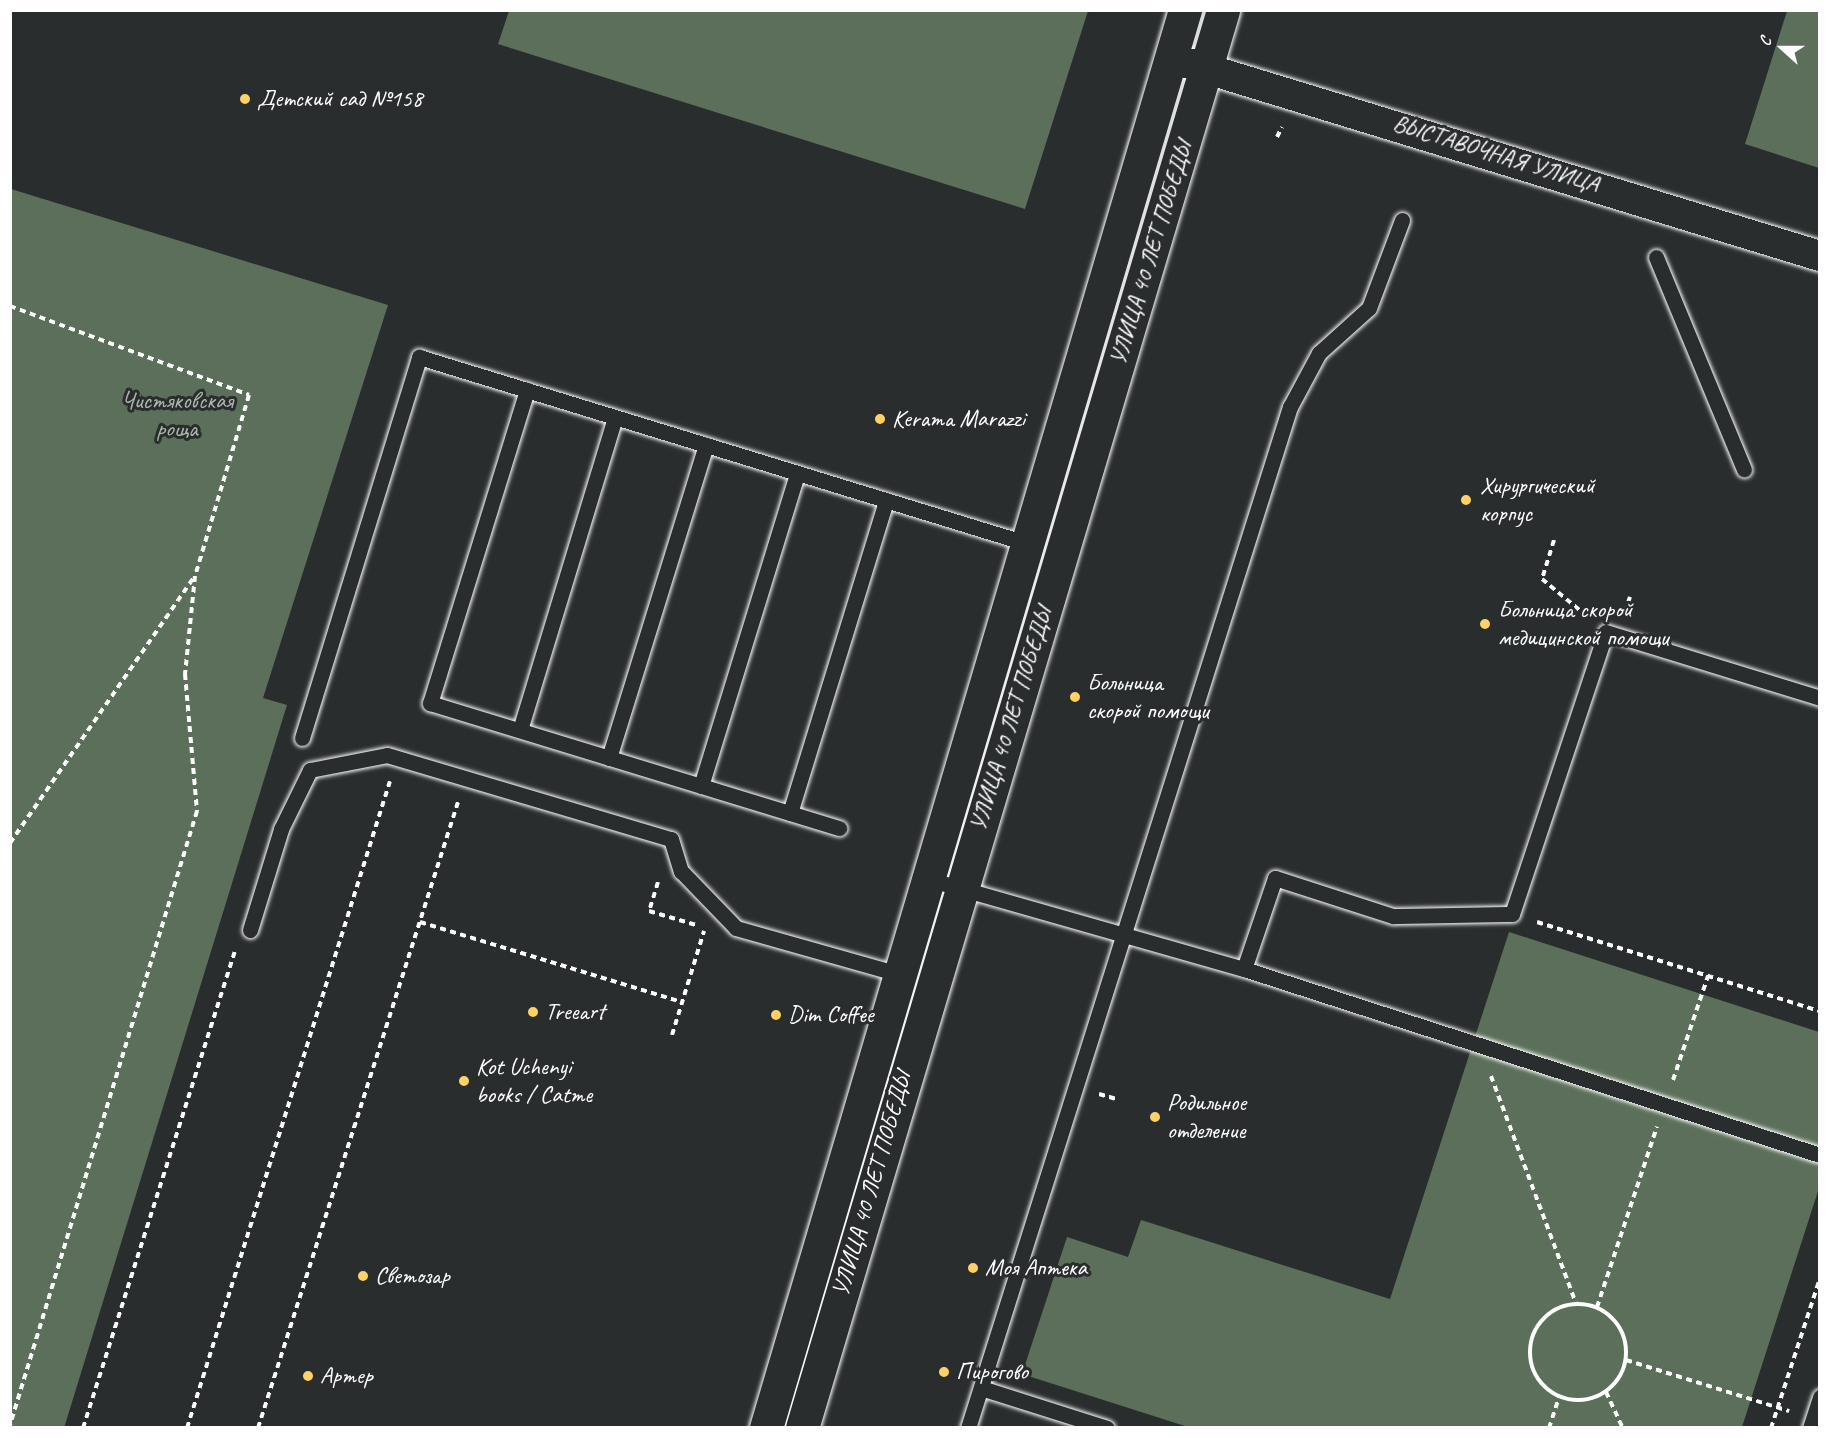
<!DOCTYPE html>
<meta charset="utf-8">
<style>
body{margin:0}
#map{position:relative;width:1830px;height:1438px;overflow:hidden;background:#2a2d2e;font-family:Caveat,sans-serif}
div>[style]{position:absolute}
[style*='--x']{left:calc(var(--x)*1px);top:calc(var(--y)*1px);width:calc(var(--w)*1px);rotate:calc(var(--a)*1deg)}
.green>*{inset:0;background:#5b6f5a}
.path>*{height:4px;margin-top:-2px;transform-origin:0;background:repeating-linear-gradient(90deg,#fff 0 6px,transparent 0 10.5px)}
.path>.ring{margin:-2px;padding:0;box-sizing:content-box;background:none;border:4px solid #fff;border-radius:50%}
.roads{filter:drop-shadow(0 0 2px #fff) drop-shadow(0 0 2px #fff)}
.service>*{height:15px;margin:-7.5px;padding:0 7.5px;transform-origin:7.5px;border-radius:7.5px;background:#2a2d2e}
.minor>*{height:30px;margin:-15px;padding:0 15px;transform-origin:15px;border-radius:15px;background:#2a2d2e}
.secondary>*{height:33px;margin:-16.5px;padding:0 16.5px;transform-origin:16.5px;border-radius:16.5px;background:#2a2d2e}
.dots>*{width:16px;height:16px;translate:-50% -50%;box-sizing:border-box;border:3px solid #2a2d2e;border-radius:50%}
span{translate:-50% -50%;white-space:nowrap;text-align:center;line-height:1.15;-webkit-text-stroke:6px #2a2d2e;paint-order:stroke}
.poi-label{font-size:24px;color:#fff}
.left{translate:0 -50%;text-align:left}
.street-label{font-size:24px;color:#fff}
.park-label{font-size:24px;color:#adb7ac}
.frame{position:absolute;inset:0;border:12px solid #fff;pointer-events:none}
.north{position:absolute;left:1752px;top:18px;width:60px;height:60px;-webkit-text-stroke:4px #2a2d2e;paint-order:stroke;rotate:291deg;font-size:16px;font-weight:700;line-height:24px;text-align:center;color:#fff}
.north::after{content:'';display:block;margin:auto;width:21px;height:27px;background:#fff;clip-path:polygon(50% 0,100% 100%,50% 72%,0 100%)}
</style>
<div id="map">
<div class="green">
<i style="clip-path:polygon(509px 11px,509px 10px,1088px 11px,1025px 209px,498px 44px)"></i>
<i style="clip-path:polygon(1787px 11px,1819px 11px,1819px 168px,1745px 144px)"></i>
<i style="clip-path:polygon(11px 189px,388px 305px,263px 698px,287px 705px,64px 1428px,10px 1427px)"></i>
<i style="clip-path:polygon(1509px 932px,1819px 1032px,1819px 1188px,1742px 1427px,1188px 1427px,1022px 1374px,1067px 1237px,1128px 1257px,1141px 1220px,1390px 1299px)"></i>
</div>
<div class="path">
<i style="--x:1277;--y:137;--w:11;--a:-63"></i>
<i style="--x:10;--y:306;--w:255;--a:20.4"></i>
<i style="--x:249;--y:395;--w:189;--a:106.6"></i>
<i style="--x:195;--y:576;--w:99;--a:95.8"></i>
<i style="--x:185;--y:674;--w:138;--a:85"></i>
<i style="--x:197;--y:811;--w:642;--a:106.94"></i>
<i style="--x:1554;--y:540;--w:41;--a:107.1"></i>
<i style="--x:1542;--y:579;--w:60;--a:39.6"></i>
<i style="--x:1625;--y:612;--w:16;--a:-72"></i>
<i style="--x:10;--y:843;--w:323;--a:-55.3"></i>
<i style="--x:658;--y:882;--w:30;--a:107"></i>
<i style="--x:649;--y:911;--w:49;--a:16.6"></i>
<i style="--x:420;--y:922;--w:274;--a:17"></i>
<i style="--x:1537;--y:922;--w:297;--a:17.5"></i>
<i style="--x:672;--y:1035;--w:109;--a:-72.9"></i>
<i style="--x:1491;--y:1076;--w:242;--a:69.5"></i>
<i style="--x:1673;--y:1080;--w:110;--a:-71.4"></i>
<i style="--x:1099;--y:1094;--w:18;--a:16"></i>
<i class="ring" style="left:1530px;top:1304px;width:92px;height:92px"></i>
<i style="--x:1597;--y:1307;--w:190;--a:-71.6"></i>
<i style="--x:1626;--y:1360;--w:171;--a:17.4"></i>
<i style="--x:1606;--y:1392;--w:40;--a:65"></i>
<i style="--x:83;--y:1428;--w:501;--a:-72.33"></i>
<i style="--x:187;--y:1428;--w:678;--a:-72.58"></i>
<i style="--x:258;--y:1428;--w:657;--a:-72.28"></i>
<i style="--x:1549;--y:1428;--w:33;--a:-72"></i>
<i style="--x:1771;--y:1428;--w:158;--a:-71.9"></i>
</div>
<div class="roads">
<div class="service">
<i style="--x:1656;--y:257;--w:230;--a:67.5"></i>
<i style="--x:527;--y:390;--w:328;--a:107.2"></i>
<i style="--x:430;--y:703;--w:428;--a:17"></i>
<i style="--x:520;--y:730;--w:326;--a:-73.1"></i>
<i style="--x:302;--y:738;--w:399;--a:-72.9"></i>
<i style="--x:419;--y:357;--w:638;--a:17.04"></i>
<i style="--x:609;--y:758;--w:328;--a:-72.8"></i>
<i style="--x:701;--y:786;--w:327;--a:-72.9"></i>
<i style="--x:790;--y:813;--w:326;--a:-72.9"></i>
<i style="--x:928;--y:879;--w:329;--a:15.9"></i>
<i style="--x:1244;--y:969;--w:605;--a:17.9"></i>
<i style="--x:250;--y:930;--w:106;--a:-72.9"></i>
<i style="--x:281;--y:829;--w:66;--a:-63.8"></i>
<i style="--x:310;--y:770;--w:78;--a:-11"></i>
<i style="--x:387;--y:755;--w:296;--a:16.5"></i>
<i style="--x:671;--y:839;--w:34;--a:73"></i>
<i style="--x:681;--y:871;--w:79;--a:46"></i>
<i style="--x:736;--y:928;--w:169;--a:15.8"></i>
<i style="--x:1244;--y:969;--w:96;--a:-71.2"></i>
<i style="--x:1275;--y:878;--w:124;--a:17.9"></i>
<i style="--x:1393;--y:916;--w:119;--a:-1"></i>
<i style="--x:1512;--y:914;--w:297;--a:-71.6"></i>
<i style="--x:1606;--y:632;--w:224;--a:17.1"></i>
<i style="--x:981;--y:1388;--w:132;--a:17.6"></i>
<i style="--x:968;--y:1428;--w:1071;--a:-72.5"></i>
<i style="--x:1290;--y:407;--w:61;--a:-61.8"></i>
<i style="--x:1319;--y:353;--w:67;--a:-42"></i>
<i style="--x:1369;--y:308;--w:94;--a:-69.4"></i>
<i style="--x:1810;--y:1428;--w:33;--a:-72"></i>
</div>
<div class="minor">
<i style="--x:1171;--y:58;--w:679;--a:16.97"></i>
</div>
<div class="secondary">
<i style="--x:766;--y:1428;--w:1479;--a:-73.54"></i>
<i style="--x:802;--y:1428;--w:1479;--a:-73.46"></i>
</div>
</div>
<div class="dots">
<i style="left:245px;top:99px;background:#ffd166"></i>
<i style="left:880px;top:419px;background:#ffd166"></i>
<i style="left:1466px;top:500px;background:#ffd166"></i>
<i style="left:1485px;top:624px;background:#ffd166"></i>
<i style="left:1075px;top:697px;background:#ffd166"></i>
<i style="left:533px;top:1012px;background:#ffd166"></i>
<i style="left:776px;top:1015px;background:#ffd166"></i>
<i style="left:464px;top:1081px;background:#ffd166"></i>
<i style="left:1155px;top:1117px;background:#ffd166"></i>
<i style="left:973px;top:1268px;background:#ffd166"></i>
<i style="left:363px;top:1276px;background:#ffd166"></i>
<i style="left:944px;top:1372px;background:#ffd166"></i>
<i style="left:308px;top:1376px;background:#ffd166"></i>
</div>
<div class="poi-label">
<span class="left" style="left:257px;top:99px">Детский сад №158</span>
<span class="left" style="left:892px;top:419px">Kerama Marazzi</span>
<span class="left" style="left:1480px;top:500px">Хирургический<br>корпус</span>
<span class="left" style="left:1498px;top:624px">Больница скорой<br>медицинской помощи</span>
<span class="left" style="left:1087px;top:697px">Больница<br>скорой помощи</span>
<span class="left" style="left:545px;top:1012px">Treeart</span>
<span class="left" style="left:788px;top:1015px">Dim Coffee</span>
<span class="left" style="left:476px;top:1081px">Kot Uchenyi<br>books / Catme</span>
<span class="left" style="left:1167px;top:1117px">Родильное<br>отделение</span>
<span class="left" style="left:985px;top:1268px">Моя Аптека</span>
<span class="left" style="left:375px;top:1276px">Светозар</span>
<span class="left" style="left:956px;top:1372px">Пирогово</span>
<span class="left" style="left:320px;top:1376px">Артер</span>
</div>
<div class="street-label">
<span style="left:1496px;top:154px;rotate:17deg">ВЫСТАВОЧНАЯ УЛИЦА</span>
<span style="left:1151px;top:253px;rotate:-73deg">УЛИЦА 40 ЛЕТ ПОБЕДЫ</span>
<span style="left:1011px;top:719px;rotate:-73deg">УЛИЦА 40 ЛЕТ ПОБЕДЫ</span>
<span style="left:872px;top:1184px;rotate:-74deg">УЛИЦА 40 ЛЕТ ПОБЕДЫ</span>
</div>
<div class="park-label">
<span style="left:177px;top:415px">Чистяковская<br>роща</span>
</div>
<div class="frame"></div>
<div class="north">С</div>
</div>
